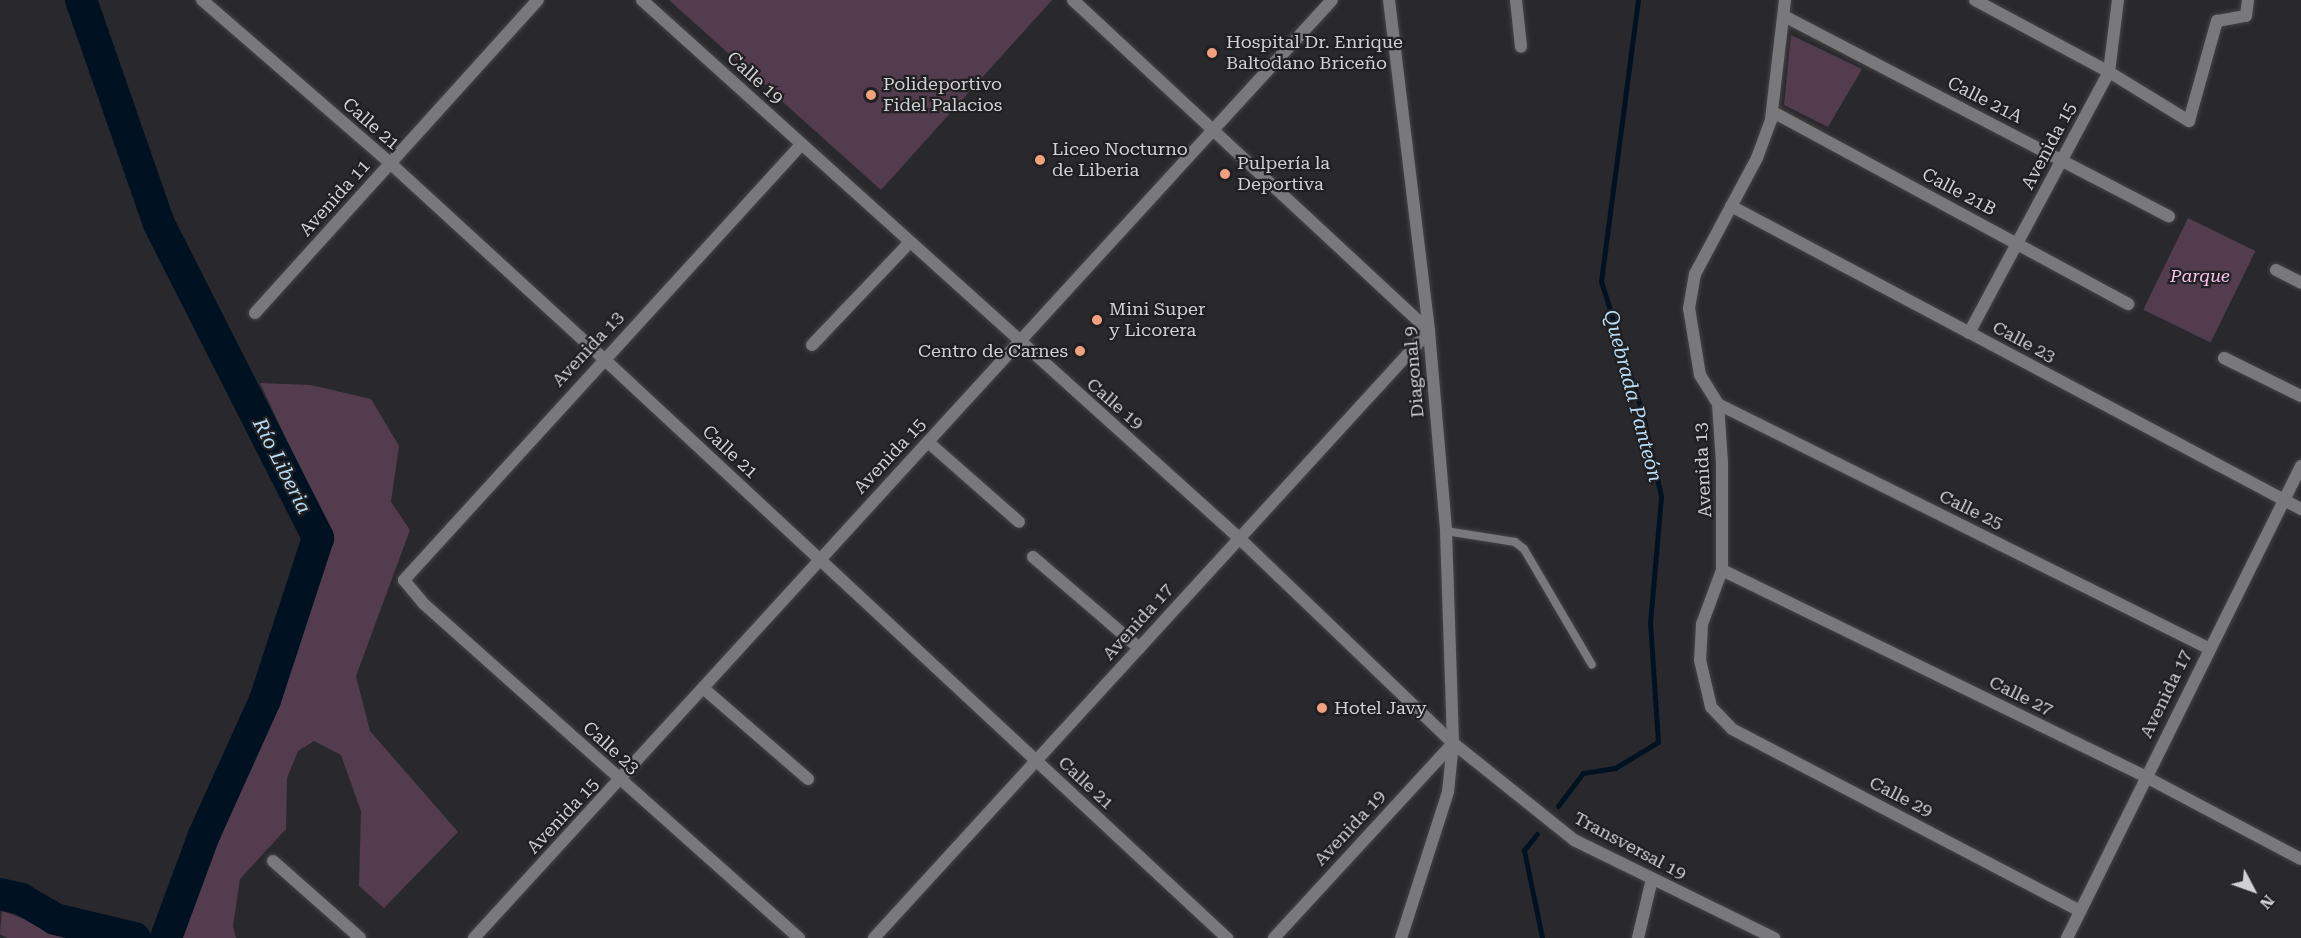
<!DOCTYPE html>
<meta charset="utf-8">
<style>
body{margin:0}
#map{position:relative;width:2301px;height:938px;overflow:hidden;background:#29292d;font-family:"Roboto Serif",serif}
div>[style]{position:absolute}
[style*='--x']{left:calc(var(--x)*1px);top:calc(var(--y)*1px);width:calc(var(--w)*1px);rotate:calc(var(--a)*1deg)}
.green>*{inset:0;background:#543c4f;transform-origin:0 0}
.stream>*{height:5px;margin:-2.5px;padding:0 2.5px;transform-origin:2.5px;border-radius:2.5px;background:#001222}
.river>*{height:32px;margin:-16px;padding:0 16px;transform-origin:16px;border-radius:16px;background:#001222}
.roads{filter:drop-shadow(0 0 2px #444447) drop-shadow(0 0 2px #444447)}
.service>*{height:8px;margin:-4px;padding:0 4px;transform-origin:4px;border-radius:4px;background:#78787d}
.minor>*{height:12px;margin:-6px;padding:0 6px;transform-origin:6px;border-radius:6px;background:#78787d}
.dots>*{width:16px;height:16px;translate:-50% -50%;box-sizing:border-box;border:3px solid #202023;border-radius:50%}
span{translate:-50% -50%;white-space:nowrap;text-align:center;line-height:1.15;-webkit-text-stroke:4.5px #202023;paint-order:stroke}
.poi-label{font-size:18px;color:#d1d1d4}
.left{translate:0 -50%;text-align:left}
.right{translate:-100% -50%;text-align:right}
.street-label{font-size:18px;color:#d1d1d4}
.park-label{font-size:18px;color:#fac1ed;font-style:italic}
.water-label{font-size:20px;color:#b9ddf7;font-style:italic}
.north{position:absolute;left:2223px;top:860px;width:60px;height:60px;-webkit-text-stroke:4px #202023;paint-order:stroke;rotate:131deg;font-size:16px;font-weight:700;line-height:24px;text-align:center;color:#d1d1d4}
.north::after{content:'';display:block;margin:auto;width:21px;height:27px;background:#d1d1d4;clip-path:polygon(50% 0,100% 100%,50% 72%,0 100%)}
</style>
<div id="map">
<div class="green">
<i style="clip-path:polygon(669px 0,1052px 0,881px 190px)"></i>
<i style="clip-path:polygon(1791px 35px,1862px 69px,1828px 127px,1784px 105px)"></i>
<i style="left:2188px;top:218px;width:75px;height:102px;rotate:26deg"></i>
<i style="clip-path:polygon(260px 383px,311px 385px,371px 399px,399px 446px,391px 502px,410px 530px,356px 676px,370px 731px,458px 832px,384px 908px,359px 886px,361px 811px,341px 755px,314px 741px,298px 751px,287px 778px,286px 829px,240px 879px,233px 926px,236px 938px,177px 938px,332px 537px)"></i>
<i style="clip-path:polygon(2px 911px,79px 938px,8px 938px,0 934px)"></i>
</div>
<div class="stream">
<i style="--x:1558;--y:806;--w:41;--a:-52.9"></i>
<i style="--x:1583;--y:773;--w:32;--a:-9"></i>
<i style="--x:1615;--y:768;--w:50;--a:-31.2"></i>
<i style="--x:1658;--y:742;--w:119;--a:-93.8"></i>
<i style="--x:1650;--y:623;--w:127;--a:-85"></i>
<i style="--x:1661;--y:496;--w:86;--a:-102.7"></i>
<i style="--x:1642;--y:412;--w:137;--a:-107.4"></i>
<i style="--x:1601;--y:281;--w:283;--a:-82.5"></i>
<i style="--x:1537;--y:834;--w:21;--a:129"></i>
<i style="--x:1524;--y:850;--w:90;--a:78.4"></i>
</div>
<div class="river">
<i style="--x:81;--y:0;--w:237;--a:70.8"></i>
<i style="--x:159;--y:224;--w:352;--a:63.1"></i>
<i style="--x:318;--y:538;--w:170;--a:108.1"></i>
<i style="--x:265;--y:700;--w:148;--a:114.3"></i>
<i style="--x:204;--y:835;--w:110;--a:110.3"></i>
<i style="--x:0;--y:894;--w:22;--a:13"></i>
<i style="--x:21;--y:899;--w:39;--a:30"></i>
<i style="--x:55;--y:919;--w:82;--a:13.4"></i>
</div>
<div class="roads">
<div class="service">
<i style="--x:1446;--y:531;--w:70;--a:9.1"></i>
<i style="--x:1515;--y:542;--w:11;--a:38"></i>
<i style="--x:1524;--y:549;--w:134;--a:59.6"></i>
</div>
<div class="minor">
<i style="--x:202;--y:0;--w:249;--a:40.9"></i>
<i style="--x:390;--y:163;--w:290;--a:42.5"></i>
<i style="--x:604;--y:359;--w:851;--a:42.9"></i>
<i style="--x:642;--y:0;--w:804;--a:42.02"></i>
<i style="--x:1239;--y:538;--w:296;--a:43.8"></i>
<i style="--x:1453;--y:743;--w:155;--a:38.7"></i>
<i style="--x:1574;--y:840;--w:223;--a:26.1"></i>
<i style="--x:1073;--y:0;--w:486;--a:42.9"></i>
<i style="--x:1389;--y:0;--w:333;--a:83.1"></i>
<i style="--x:1429;--y:331;--w:201;--a:85.1"></i>
<i style="--x:1446;--y:531;--w:212;--a:88.1"></i>
<i style="--x:1453;--y:743;--w:49;--a:95.8"></i>
<i style="--x:1448;--y:792;--w:153;--a:107.8"></i>
<i style="--x:1516;--y:0;--w:47;--a:83.9"></i>
<i style="--x:1785;--y:0;--w:121;--a:96.7"></i>
<i style="--x:1771;--y:120;--w:40;--a:110.2"></i>
<i style="--x:1757;--y:158;--w:132;--a:118.1"></i>
<i style="--x:1695;--y:274;--w:35;--a:100"></i>
<i style="--x:1689;--y:308;--w:68;--a:80.7"></i>
<i style="--x:1700;--y:375;--w:34;--a:58"></i>
<i style="--x:1718;--y:404;--w:58;--a:86.1"></i>
<i style="--x:1722;--y:462;--w:108;--a:90"></i>
<i style="--x:1722;--y:570;--w:58;--a:110.3"></i>
<i style="--x:1702;--y:624;--w:36;--a:93"></i>
<i style="--x:1700;--y:660;--w:48;--a:76.8"></i>
<i style="--x:1711;--y:707;--w:30;--a:46"></i>
<i style="--x:1732;--y:729;--w:393;--a:27.6"></i>
<i style="--x:1975;--y:0;--w:152;--a:28.2"></i>
<i style="--x:2109;--y:72;--w:94;--a:31.5"></i>
<i style="--x:2189;--y:121;--w:104;--a:-74.4"></i>
<i style="--x:2217;--y:21;--w:29;--a:-10"></i>
<i style="--x:2246;--y:16;--w:16;--a:-83"></i>
<i style="--x:1784;--y:16;--w:434;--a:27.5"></i>
<i style="--x:1773;--y:112;--w:404;--a:28.4"></i>
<i style="--x:1731;--y:206;--w:646;--a:27.99"></i>
<i style="--x:2276;--y:270;--w:28;--a:27"></i>
<i style="--x:255;--y:313;--w:422;--a:-47.9"></i>
<i style="--x:1969;--y:333;--w:296;--a:-61.8"></i>
<i style="--x:2109;--y:72;--w:73;--a:-82.9"></i>
<i style="--x:812;--y:345;--w:141;--a:-46.4"></i>
<i style="--x:2224;--y:358;--w:86;--a:26.3"></i>
<i style="--x:1718;--y:404;--w:547;--a:26.47"></i>
<i style="--x:928;--y:442;--w:121;--a:41.3"></i>
<i style="--x:1033;--y:557;--w:140;--a:40.6"></i>
<i style="--x:1722;--y:570;--w:472;--a:26"></i>
<i style="--x:2146;--y:777;--w:175;--a:27.9"></i>
<i style="--x:703;--y:688;--w:139;--a:40.9"></i>
<i style="--x:273;--y:861;--w:116;--a:41.5"></i>
<i style="--x:474;--y:938;--w:1271;--a:-47.55"></i>
<i style="--x:799;--y:938;--w:502;--a:-138.31"></i>
<i style="--x:424;--y:604;--w:31;--a:-130"></i>
<i style="--x:404;--y:580;--w:589;--a:-47.62"></i>
<i style="--x:874;--y:938;--w:822;--a:-47.56"></i>
<i style="--x:1274;--y:938;--w:265;--a:-47.4"></i>
<i style="--x:1638;--y:938;--w:61;--a:-76.7"></i>
<i style="--x:2067;--y:938;--w:527;--a:-63.63"></i>
</div>
</div>
<div class="dots">
<i style="left:1212px;top:53px;background:#f1a17d"></i>
<i style="left:871px;top:95px;background:#f1a17d"></i>
<i style="left:1040px;top:160px;background:#f1a17d"></i>
<i style="left:1225px;top:174px;background:#f1a17d"></i>
<i style="left:1097px;top:320px;background:#f1a17d"></i>
<i style="left:1080px;top:351px;background:#f1a17d"></i>
<i style="left:1322px;top:708px;background:#f1a17d"></i>
</div>
<div class="poi-label">
<span class="left" style="left:1226px;top:53px">Hospital Dr. Enrique<br>Baltodano Briceño</span>
<span class="left" style="left:883px;top:95px">Polideportivo<br>Fidel Palacios</span>
<span class="left" style="left:1052px;top:160px">Liceo Nocturno<br>de Liberia</span>
<span class="left" style="left:1237px;top:174px">Pulpería la<br>Deportiva</span>
<span class="left" style="left:1109px;top:320px">Mini Super<br>y Licorera</span>
<span class="right" style="left:1068px;top:351px">Centro de Carnes</span>
<span class="left" style="left:1334px;top:708px">Hotel Javy</span>
</div>
<div class="street-label">
<span style="left:755px;top:78px;rotate:42deg">Calle 19</span>
<span style="left:1985px;top:100px;rotate:27deg">Calle 21A</span>
<span style="left:371px;top:124px;rotate:41deg">Calle 21</span>
<span style="left:2049px;top:146px;rotate:-62deg">Avenida 15</span>
<span style="left:1959px;top:192px;rotate:28deg">Calle 21B</span>
<span style="left:335px;top:198px;rotate:-48deg">Avenida 11</span>
<span style="left:2024px;top:342px;rotate:28deg">Calle 23</span>
<span style="left:588px;top:349px;rotate:-47deg">Avenida 13</span>
<span style="left:1414px;top:372px;rotate:-95deg">Diagonal 9</span>
<span style="left:1115px;top:404px;rotate:41deg">Calle 19</span>
<span style="left:730px;top:452px;rotate:43deg">Calle 21</span>
<span style="left:890px;top:456px;rotate:-47deg">Avenida 15</span>
<span style="left:1703px;top:470px;rotate:-93deg">Avenida 13</span>
<span style="left:1971px;top:510px;rotate:26deg">Calle 25</span>
<span style="left:1138px;top:622px;rotate:-48deg">Avenida 17</span>
<span style="left:2166px;top:694px;rotate:-64deg">Avenida 17</span>
<span style="left:2021px;top:696px;rotate:26deg">Calle 27</span>
<span style="left:611px;top:748px;rotate:42deg">Calle 23</span>
<span style="left:1086px;top:783px;rotate:43deg">Calle 21</span>
<span style="left:1901px;top:797px;rotate:27deg">Calle 29</span>
<span style="left:563px;top:816px;rotate:-47deg">Avenida 15</span>
<span style="left:1350px;top:828px;rotate:-47deg">Avenida 19</span>
<span style="left:1630px;top:846px;rotate:28deg">Transversal 19</span>
</div>
<div class="park-label">
<span style="left:2200px;top:276px">Parque</span>
</div>
<div class="water-label">
<span style="left:1633px;top:396px;rotate:75deg">Quebrada Panteón</span>
<span style="left:282px;top:466px;rotate:63deg">Río Liberia</span>
</div>
<div class="north">N</div>
</div>
